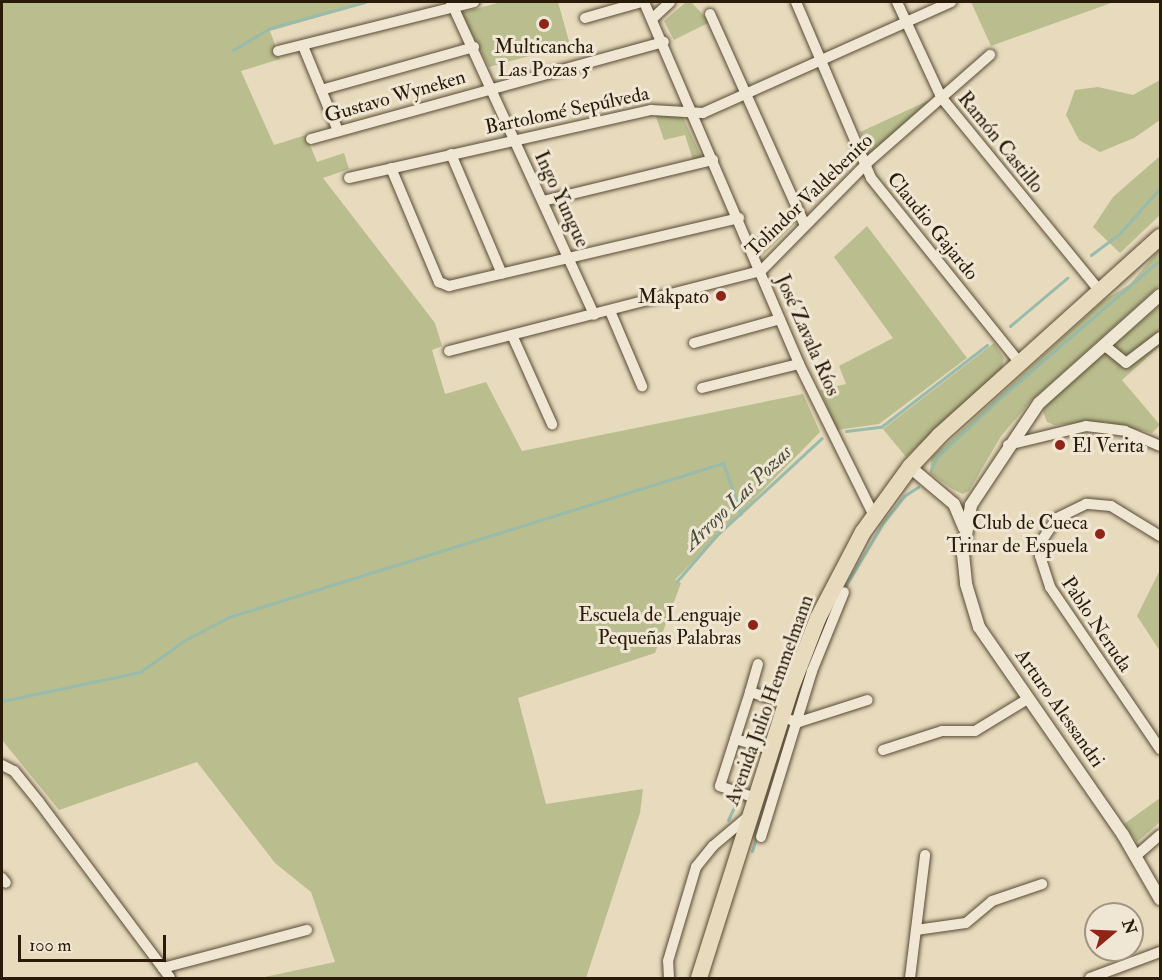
<!DOCTYPE html>
<meta charset="utf-8">
<style>
body{margin:0}
#map{position:relative;width:1162px;height:980px;overflow:hidden;background:#e7dabd;font-family:"IM FELL Double Pica",serif}
div>[style]{position:absolute}
[style*='--x']{left:calc(var(--x)*1px);top:calc(var(--y)*1px);width:calc(var(--w)*1px);rotate:calc(var(--a)*1deg)}
.green>*{inset:0;background:#babe8e}
.stream>*{height:3px;margin:-1.5px;padding:0 1.5px;transform-origin:1.5px;border-radius:1.5px;background:#98bbab}
.roads{filter:drop-shadow(0 0 2px #584b34) drop-shadow(0 0 2px #584b34)}
.minor>*{height:10px;margin:-5px;padding:0 5px;transform-origin:5px;border-radius:5px;background:#efe7d4}
.tertiary>*{height:12px;margin:-6px;padding:0 6px;transform-origin:6px;border-radius:6px;background:#efe7d4}
.trunk>*{height:16px;margin:-8px;padding:0 8px;transform-origin:8px;border-radius:8px;background:#e7dabd}
.dots>*{width:16px;height:16px;translate:-50% -50%;box-sizing:border-box;border:3px solid #efe7d4;border-radius:50%}
span{translate:-50% -50%;white-space:nowrap;text-align:center;line-height:1.15;-webkit-text-stroke:6px #efe7d4;paint-order:stroke}
.poi-label{font-size:20px;color:#291b07}
.right{translate:-100% -50%;text-align:right}
.left{translate:0 -50%;text-align:left}
.street-label{font-size:20px;color:#291b07}
.water-label{font-size:21px;color:#4a4b38;font-style:italic}
.frame{position:absolute;inset:0;border:3px solid #291b07;pointer-events:none}
.north{position:absolute;left:1084px;top:902px;width:60px;height:60px;box-sizing:border-box;background:#efe7d4;border:2px solid #a09582;border-radius:50%;rotate:71deg;font-size:16px;font-weight:700;line-height:24px;text-align:center;color:#291b07}
.north::after{content:'';display:block;margin:auto;width:21px;height:27px;background:#8f2418;clip-path:polygon(50% 0,100% 100%,50% 72%,0 100%)}
.scale{position:absolute;left:18px;top:935px;width:148px;height:27px;box-sizing:border-box;border:3px solid #291b07;border-top:0;padding-left:8px;font-size:18px;line-height:21px;white-space:nowrap;color:#291b07;-webkit-text-stroke:4px #efe7d4;paint-order:stroke}
</style>
<div id="map">
<div class="green">
<i style="clip-path:polygon(2px 2px,371px 2px,270px 31px,280px 59px,241px 71px,274px 145px,306px 135px,317px 162px,344px 153px,349px 169px,323px 178px,435px 323px,442px 346px,432px 350px,445px 394px,486px 382px,522px 451px,803px 394px,820px 432px,675px 580px,681px 583px,655px 653px,518px 698px,546px 804px,643px 789px,640px 813px,586px 978px,260px 978px,335px 962px,311px 892px,275px 863px,197px 762px,59px 810px,2px 740px)"></i>
<i style="clip-path:polygon(501px 2px,558px 2px,570px 45px,489px 67px,461px 13px)"></i>
<i style="clip-path:polygon(686px 2px,691px 2px,710px 22px,674px 40px,664px 21px)"></i>
<i style="clip-path:polygon(971px 2px,1114px 2px,991px 46px)"></i>
<i style="clip-path:polygon(1160px 80px,1160px 120px,1134px 138px,1100px 152px,1079px 140px,1066px 115px,1075px 90px,1098px 87px,1133px 95px)"></i>
<i style="clip-path:polygon(934px 98px,869px 155px,860px 132px)"></i>
<i style="clip-path:polygon(655px 114px,682px 115px,702px 158px,694px 163px,685px 135px,664px 140px)"></i>
<i style="clip-path:polygon(1160px 156px,1160px 215px,1120px 253px,1093px 227px,1113px 197px)"></i>
<i style="clip-path:polygon(798px 220px,763px 255px,755px 237px)"></i>
<i style="clip-path:polygon(867px 226px,967px 358px,879px 424px,837px 430px,820px 390px,846px 384px,839px 366px,893px 338px,834px 257px)"></i>
<i style="clip-path:polygon(1160px 249px,1160px 285px,1031px 401px,1001px 436px,969px 491px,963px 494px,952px 489px,930px 473px,931px 458px,1103px 301px,1130px 284px)"></i>
<i style="clip-path:polygon(1160px 305px,1160px 346px,1122px 380px,1160px 425px,1152px 433px,1106px 422px,1054px 425px,1047px 422px,1043px 411px,1047px 404px)"></i>
<i style="clip-path:polygon(994px 343px,1004px 358px,1002px 368px,906px 457px,883px 429px)"></i>
<i style="clip-path:polygon(1160px 570px,1160px 651px,1137px 616px)"></i>
<i style="clip-path:polygon(1160px 798px,1160px 822px,1137px 842px,1124px 824px)"></i>
</div>
<div class="stream">
<i style="--x:233;--y:50;--w:43;--a:-30.7"></i>
<i style="--x:270;--y:28;--w:98;--a:-15.3"></i>
<i style="--x:1091;--y:255;--w:36;--a:-37"></i>
<i style="--x:1120;--y:233;--w:60;--a:-48.4"></i>
<i style="--x:1010;--y:326;--w:75;--a:-40.1"></i>
<i style="--x:846;--y:431;--w:35;--a:-7"></i>
<i style="--x:881;--y:427;--w:134;--a:-37.7"></i>
<i style="--x:931;--y:470;--w:14;--a:-65"></i>
<i style="--x:937;--y:457;--w:77;--a:-43.4"></i>
<i style="--x:993;--y:404;--w:221;--a:-40.8"></i>
<i style="--x:677;--y:581;--w:60;--a:-49.1"></i>
<i style="--x:716;--y:536;--w:144;--a:-42.8"></i>
<i style="--x:843;--y:590;--w:78;--a:-59.2"></i>
<i style="--x:883;--y:523;--w:34;--a:-52"></i>
<i style="--x:904;--y:496;--w:17;--a:-33"></i>
<i style="--x:775;--y:690;--w:22;--a:-66"></i>
<i style="--x:784;--y:670;--w:8;--a:-23"></i>
<i style="--x:2;--y:701;--w:141;--a:-11.9"></i>
<i style="--x:140;--y:672;--w:55;--a:-35.4"></i>
<i style="--x:185;--y:640;--w:50;--a:-27.6"></i>
<i style="--x:229;--y:617;--w:517;--a:-17.31"></i>
<i style="--x:723;--y:463;--w:54;--a:70.6"></i>
<i style="--x:758;--y:736;--w:31;--a:-71"></i>
<i style="--x:743;--y:784;--w:33;--a:-72"></i>
<i style="--x:728;--y:820;--w:21;--a:-65"></i>
<i style="--x:752;--y:851;--w:16;--a:-72"></i>
</div>
<div class="roads">
<div class="minor">
<i style="--x:451;--y:2;--w:344;--a:65.4"></i>
<i style="--x:644;--y:2;--w:394;--a:66.8"></i>
<i style="--x:799;--y:364;--w:169;--a:63.7"></i>
<i style="--x:796;--y:2;--w:191;--a:66.9"></i>
<i style="--x:871;--y:178;--w:238;--a:51.2"></i>
<i style="--x:897;--y:2;--w:105;--a:65.1"></i>
<i style="--x:941;--y:97;--w:251;--a:50.7"></i>
<i style="--x:710;--y:14;--w:229;--a:65.8"></i>
<i style="--x:585;--y:18;--w:58;--a:-15.9"></i>
<i style="--x:653;--y:18;--w:23;--a:-43"></i>
<i style="--x:303;--y:46;--w:92;--a:67.6"></i>
<i style="--x:278;--y:51;--w:202;--a:-14"></i>
<i style="--x:321;--y:90;--w:159;--a:-15.7"></i>
<i style="--x:311;--y:139;--w:366;--a:-15.4"></i>
<i style="--x:451;--y:154;--w:130;--a:67"></i>
<i style="--x:391;--y:168;--w:124;--a:67.2"></i>
<i style="--x:439;--y:282;--w:11;--a:22"></i>
<i style="--x:449;--y:286;--w:298;--a:-13.2"></i>
<i style="--x:349;--y:178;--w:310;--a:-12.7"></i>
<i style="--x:651;--y:110;--w:52;--a:3.3"></i>
<i style="--x:703;--y:113;--w:272;--a:-24.1"></i>
<i style="--x:543;--y:201;--w:175;--a:-13.6"></i>
<i style="--x:610;--y:311;--w:82;--a:66.9"></i>
<i style="--x:512;--y:335;--w:98;--a:65.8"></i>
<i style="--x:694;--y:343;--w:89;--a:-15.6"></i>
<i style="--x:1104;--y:345;--w:28;--a:39"></i>
<i style="--x:1126;--y:363;--w:43;--a:-37.4"></i>
<i style="--x:449;--y:351;--w:322;--a:-14.4"></i>
<i style="--x:761;--y:271;--w:151;--a:-45.5"></i>
<i style="--x:867;--y:163;--w:164;--a:-41.3"></i>
<i style="--x:702;--y:388;--w:100;--a:-13.9"></i>
<i style="--x:1008;--y:445;--w:80;--a:-13.7"></i>
<i style="--x:1086;--y:426;--w:39;--a:7"></i>
<i style="--x:1125;--y:431;--w:38;--a:23"></i>
<i style="--x:1160;--y:536;--w:57;--a:-148.5"></i>
<i style="--x:1111;--y:506;--w:25;--a:-175"></i>
<i style="--x:1086;--y:504;--w:32;--a:154"></i>
<i style="--x:1057;--y:518;--w:25;--a:124"></i>
<i style="--x:1043;--y:539;--w:17;--a:100"></i>
<i style="--x:1040;--y:556;--w:33;--a:72"></i>
<i style="--x:1050;--y:587;--w:196;--a:55.8"></i>
<i style="--x:750;--y:692;--w:29;--a:-74"></i>
<i style="--x:791;--y:720;--w:8;--a:14"></i>
<i style="--x:799;--y:722;--w:72;--a:-17.7"></i>
<i style="--x:735;--y:739;--w:37;--a:16"></i>
<i style="--x:883;--y:750;--w:62;--a:-17.9"></i>
<i style="--x:942;--y:731;--w:33;--a:0"></i>
<i style="--x:975;--y:731;--w:63;--a:-31.4"></i>
<i style="--x:2;--y:765;--w:13;--a:27"></i>
<i style="--x:14;--y:771;--w:40;--a:51"></i>
<i style="--x:39;--y:802;--w:219;--a:53.3"></i>
<i style="--x:756;--y:798;--w:38;--a:-162"></i>
<i style="--x:720;--y:786;--w:99;--a:-72.3"></i>
<i style="--x:750;--y:692;--w:38;--a:17"></i>
<i style="--x:761;--y:837;--w:174;--a:-72.9"></i>
<i style="--x:812;--y:671;--w:85;--a:-67.9"></i>
<i style="--x:1137;--y:855;--w:30;--a:-41"></i>
<i style="--x:2;--y:878;--w:6;--a:51"></i>
<i style="--x:916;--y:930;--w:50;--a:-8"></i>
<i style="--x:966;--y:923;--w:34;--a:-40"></i>
<i style="--x:992;--y:901;--w:53;--a:-18.8"></i>
<i style="--x:163;--y:968;--w:149;--a:-14.8"></i>
<i style="--x:669;--y:978;--w:17;--a:-93"></i>
<i style="--x:668;--y:961;--w:98;--a:-73.4"></i>
<i style="--x:696;--y:867;--w:27;--a:-51"></i>
<i style="--x:713;--y:846;--w:50;--a:-40.1"></i>
<i style="--x:910;--y:978;--w:124;--a:-83"></i>
<i style="--x:1090;--y:978;--w:75;--a:-20.4"></i>
</div>
<div class="tertiary">
<i style="--x:1160;--y:295;--w:162;--a:138.2"></i>
<i style="--x:1039;--y:403;--w:123;--a:123.7"></i>
<i style="--x:971;--y:505;--w:50;--a:99.3"></i>
<i style="--x:963;--y:554;--w:30;--a:84"></i>
<i style="--x:966;--y:584;--w:45;--a:73.2"></i>
<i style="--x:979;--y:627;--w:253;--a:55.3"></i>
<i style="--x:1123;--y:835;--w:74;--a:60"></i>
<i style="--x:910;--y:467;--w:57;--a:40.1"></i>
<i style="--x:954;--y:504;--w:26;--a:67"></i>
</div>
<div class="trunk">
<i style="--x:699;--y:978;--w:304;--a:-72.4"></i>
<i style="--x:791;--y:688;--w:75;--a:-68.9"></i>
<i style="--x:818;--y:618;--w:97;--a:-62.4"></i>
<i style="--x:863;--y:532;--w:80;--a:-54.1"></i>
<i style="--x:910;--y:467;--w:44;--a:-46.8"></i>
<i style="--x:940;--y:435;--w:296;--a:-42"></i>
</div>
</div>
<div class="dots">
<i style="left:544px;top:24px;background:#8f2418"></i>
<i style="left:721px;top:296px;background:#8f2418"></i>
<i style="left:1060px;top:445px;background:#8f2418"></i>
<i style="left:1100px;top:534px;background:#8f2418"></i>
<i style="left:753px;top:625px;background:#8f2418"></i>
</div>
<div class="poi-label">
<span style="left:544px;top:58px">Multicancha<br>Las Pozas 5</span>
<span class="right" style="left:709px;top:296px">Makpato</span>
<span class="left" style="left:1072px;top:445px">El Verita</span>
<span class="right" style="left:1088px;top:534px">Club de Cueca<br>Trinar de Espuela</span>
<span class="right" style="left:741px;top:626px">Escuela de Lenguaje<br>Pequeñas Palabras</span>
</div>
<div class="street-label">
<span style="left:395px;top:96px;rotate:-16deg">Gustavo Wyneken</span>
<span style="left:567px;top:110px;rotate:-12deg">Bartolomé Sepúlveda</span>
<span style="left:1001px;top:142px;rotate:51deg">Ramón Castillo</span>
<span style="left:809px;top:195px;rotate:-44deg">Tolindor Valdebenito</span>
<span style="left:562px;top:199px;rotate:65deg">Ingo Yungue</span>
<span style="left:933px;top:226px;rotate:51deg">Claudio Gajardo</span>
<span style="left:808px;top:335px;rotate:66deg">José Zavala Ríos</span>
<span style="left:1097px;top:624px;rotate:56deg">Pablo Neruda</span>
<span style="left:769px;top:700px;rotate:-70deg">Avenida Julio Hemmelmann</span>
<span style="left:1060px;top:708px;rotate:55deg">Arturo Alessandri</span>
</div>
<div class="water-label">
<span style="left:738px;top:498px;rotate:-44deg">Arroyo Las Pozas</span>
</div>
<div class="frame"></div>
<div class="north">N</div>
<div class="scale">100 m</div>
</div>
